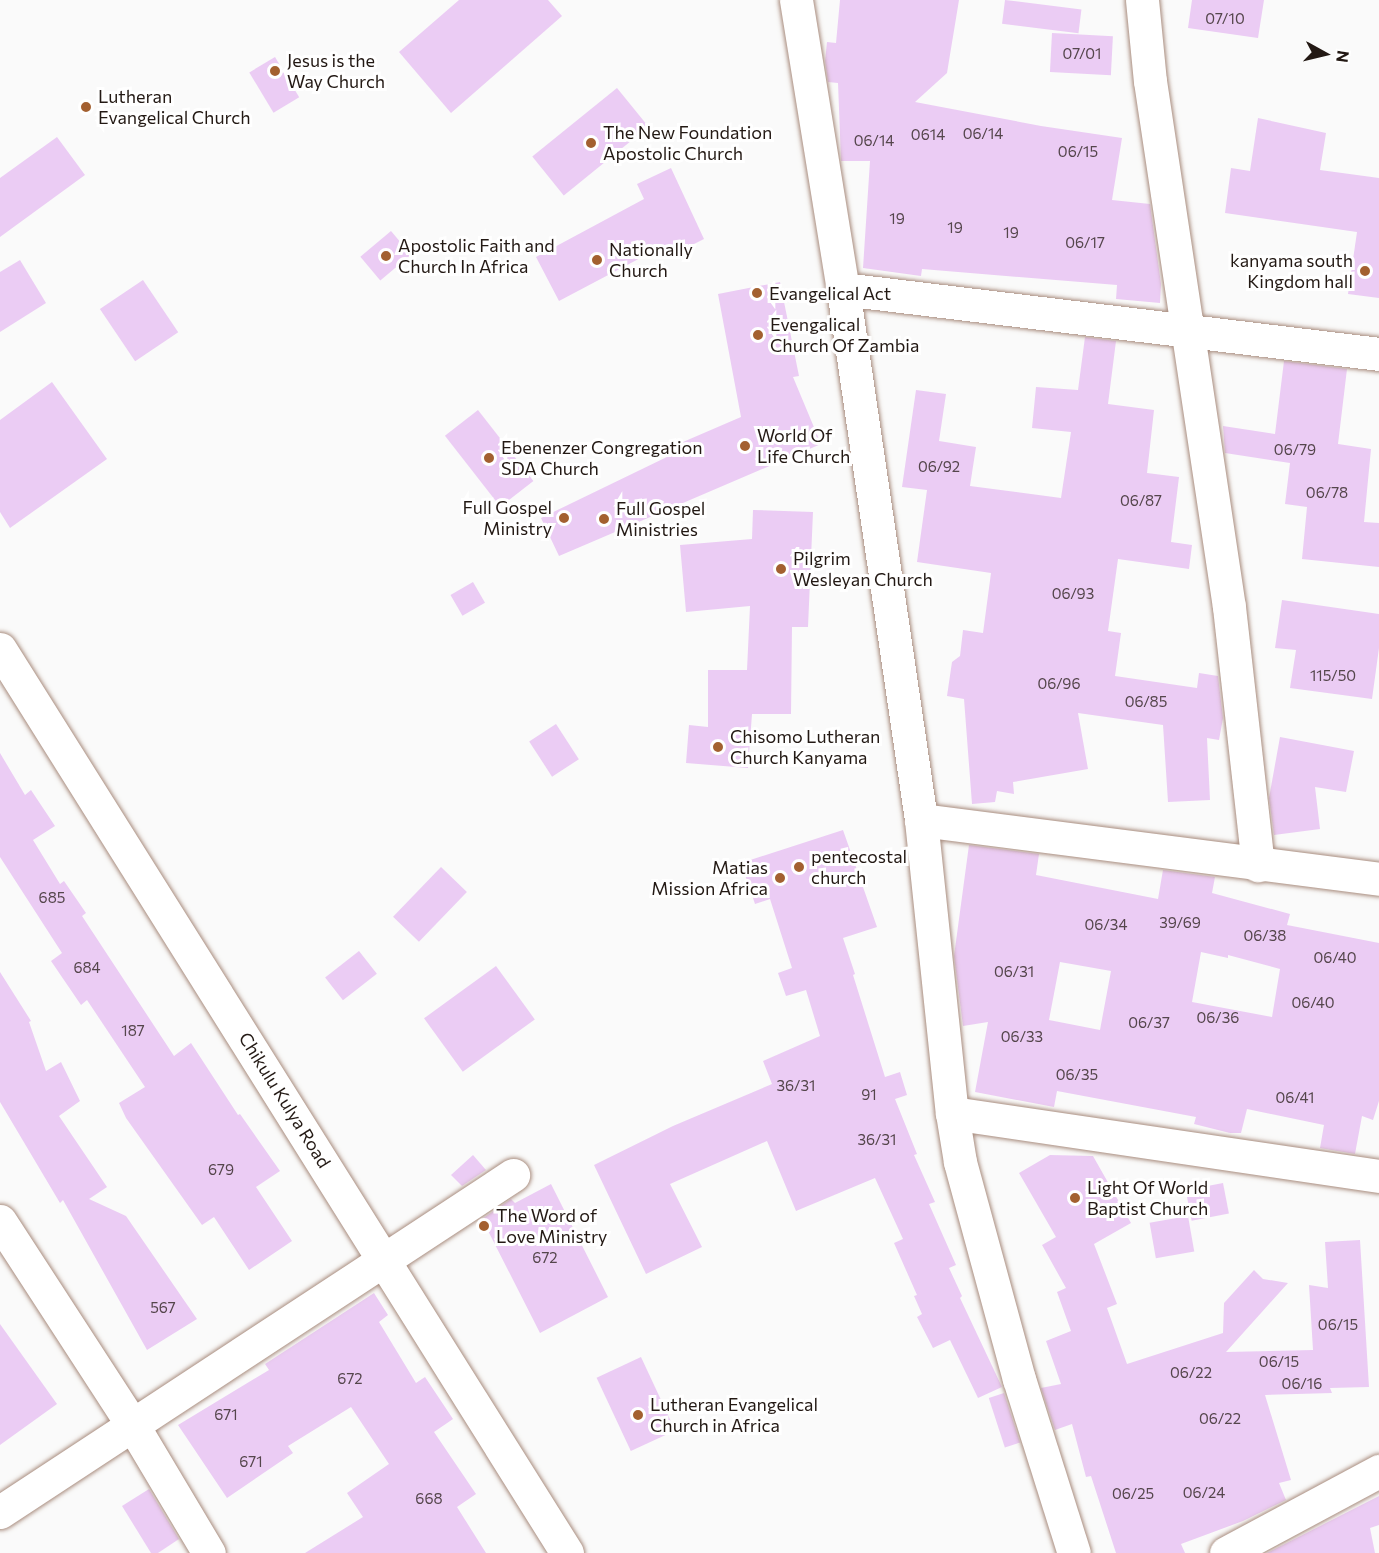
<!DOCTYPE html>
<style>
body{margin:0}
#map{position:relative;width:1379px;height:1553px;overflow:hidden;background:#fafafa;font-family:Commissioner,sans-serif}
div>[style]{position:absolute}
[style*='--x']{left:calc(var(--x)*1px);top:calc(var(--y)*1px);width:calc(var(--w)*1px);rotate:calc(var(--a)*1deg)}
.building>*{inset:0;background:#ebccf4;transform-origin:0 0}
.roads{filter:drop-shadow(0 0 2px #a98d7f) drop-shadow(0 0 2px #a98d7f)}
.minor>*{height:33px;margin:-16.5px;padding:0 16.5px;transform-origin:16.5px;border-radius:16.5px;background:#fff}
.dots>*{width:16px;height:16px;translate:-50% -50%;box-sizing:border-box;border:3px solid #fff;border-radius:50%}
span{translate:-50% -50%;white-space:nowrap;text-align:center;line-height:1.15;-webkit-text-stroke:6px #fff;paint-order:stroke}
.number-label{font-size:15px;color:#55464c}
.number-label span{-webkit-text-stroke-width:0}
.poi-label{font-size:18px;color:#231914}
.left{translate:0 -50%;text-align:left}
.right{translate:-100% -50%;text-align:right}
.street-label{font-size:18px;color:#231914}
.north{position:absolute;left:1295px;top:24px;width:60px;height:60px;-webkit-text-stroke:4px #fff;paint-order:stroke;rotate:98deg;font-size:16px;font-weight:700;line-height:24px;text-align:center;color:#231914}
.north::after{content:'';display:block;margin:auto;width:21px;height:27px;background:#231914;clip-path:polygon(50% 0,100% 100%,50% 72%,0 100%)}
</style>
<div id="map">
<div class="building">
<i style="clip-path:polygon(459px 0,548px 0,562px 16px,451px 113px,399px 52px)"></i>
<i style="clip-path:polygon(840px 0,959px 0,947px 73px,915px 102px,1041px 126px,1122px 138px,1112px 200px,1150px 204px,1161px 284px,1160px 303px,1116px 299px,1117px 285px,922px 269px,921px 276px,863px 268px,870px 161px,841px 161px,838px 83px,828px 82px,825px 61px,827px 42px,836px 43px)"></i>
<i style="left:1005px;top:0;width:77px;height:24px;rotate:7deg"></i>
<i style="clip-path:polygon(1192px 0,1264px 0,1258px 38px,1188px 28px)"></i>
<i style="left:1052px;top:33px;width:61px;height:39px;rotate:3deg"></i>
<i style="left:275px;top:57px;width:47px;height:30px;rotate:59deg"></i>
<i style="left:617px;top:88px;width:50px;height:109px;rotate:51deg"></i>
<i style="clip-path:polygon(1258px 118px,1326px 133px,1320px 170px,1379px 178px,1379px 298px,1348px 294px,1357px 232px,1225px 213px,1231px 168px,1250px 171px)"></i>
<i style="clip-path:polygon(57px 137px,85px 175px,0 237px,0 178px)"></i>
<i style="clip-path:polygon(671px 168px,704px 239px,670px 256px,665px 245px,559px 301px,536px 257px,644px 199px,637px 184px)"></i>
<i style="left:391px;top:231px;width:31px;height:40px;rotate:50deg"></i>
<i style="clip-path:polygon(20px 260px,46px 303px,0 332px,0 272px)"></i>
<i style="left:143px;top:280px;width:63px;height:52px;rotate:56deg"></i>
<i style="clip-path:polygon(780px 282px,799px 376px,793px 377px,821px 444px,559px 556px,541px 518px,671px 455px,669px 448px,741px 417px,718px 294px)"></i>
<i style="clip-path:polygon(1085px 337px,1116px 341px,1108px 404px,1154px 410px,1147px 473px,1179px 477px,1171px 542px,1192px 545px,1189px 569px,1118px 559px,1108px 631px,1121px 633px,1115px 676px,1197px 688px,1199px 673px,1218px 676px,1223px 718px,1219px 740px,1207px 738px,1210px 800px,1168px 802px,1163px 725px,1078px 713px,1088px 769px,1013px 782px,1014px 794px,997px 791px,995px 802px,972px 804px,964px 699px,947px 696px,952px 662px,960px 656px,963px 630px,983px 633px,991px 573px,917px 562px,927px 490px,902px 487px,916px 390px,946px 394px,939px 441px,976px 447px,970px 486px,1061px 498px,1071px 432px,1032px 428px,1036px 387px,1078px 390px)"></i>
<i style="clip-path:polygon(1284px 361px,1347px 369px,1338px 444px,1371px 449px,1364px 522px,1379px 523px,1379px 567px,1302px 559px,1307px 507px,1285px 504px,1290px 463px,1225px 453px,1223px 426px,1275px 434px)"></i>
<i style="clip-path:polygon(52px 382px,107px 459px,10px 528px,0 512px,0 420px)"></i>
<i style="left:478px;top:410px;width:90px;height:42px;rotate:52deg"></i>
<i style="clip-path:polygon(753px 510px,813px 512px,808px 627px,792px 627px,791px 714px,752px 714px,748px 768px,686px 763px,689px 725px,708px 727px,708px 670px,747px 670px,750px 606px,686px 612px,680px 545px,752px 539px)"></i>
<i style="left:473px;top:582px;width:24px;height:26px;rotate:60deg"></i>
<i style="clip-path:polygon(1282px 600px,1379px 614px,1379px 648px,1372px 699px,1290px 688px,1296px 650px,1275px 648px)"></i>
<i style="left:556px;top:724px;width:42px;height:32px;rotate:57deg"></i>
<i style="clip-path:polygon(1280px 737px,1354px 751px,1346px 792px,1315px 787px,1320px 829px,1274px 835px,1269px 798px)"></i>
<i style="clip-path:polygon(0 753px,25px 795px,31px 790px,55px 826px,33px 840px,60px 884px,64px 881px,86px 913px,82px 916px,174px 1056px,191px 1043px,238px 1115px,240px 1114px,280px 1171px,256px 1187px,292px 1241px,249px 1270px,214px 1217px,202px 1225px,126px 1118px,119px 1103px,145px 1087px,87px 1000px,81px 1005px,51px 961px,62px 953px,0 857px)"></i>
<i style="clip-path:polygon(843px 830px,877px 927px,843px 938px,855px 974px,853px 975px,885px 1077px,900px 1072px,907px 1095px,895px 1099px,917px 1154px,914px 1155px,935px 1202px,929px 1204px,956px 1265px,949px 1268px,962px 1296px,960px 1298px,1002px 1387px,978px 1398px,950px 1340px,933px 1348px,917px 1317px,922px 1314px,914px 1296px,917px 1295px,894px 1243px,903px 1239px,875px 1178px,796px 1211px,767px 1141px,670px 1184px,702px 1247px,646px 1274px,594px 1165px,673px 1126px,772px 1084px,763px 1061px,820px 1036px,806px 990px,786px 996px,778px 973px,792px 968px,770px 899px,755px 904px,741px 863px)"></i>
<i style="clip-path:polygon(evenodd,969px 845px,1039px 854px,1036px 875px,1158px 899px,1163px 870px,1215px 877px,1212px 893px,1290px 914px,1287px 925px,1379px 943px,1379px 1101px,1373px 1120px,1362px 1116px,1355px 1154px,1320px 1148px,1324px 1125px,1247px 1109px,1241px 1133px,1230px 1133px,1194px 1124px,1196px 1117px,1057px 1091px,1054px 1107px,975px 1092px,988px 1022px,963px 1026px,954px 956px,969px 845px,1201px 952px,1228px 958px,1228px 955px,1280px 969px,1272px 1017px,1192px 1002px,1201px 952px,969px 845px,1060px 962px,1111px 971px,1100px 1030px,1049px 1020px,1060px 962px)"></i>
<i style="left:441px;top:867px;width:36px;height:69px;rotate:44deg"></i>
<i style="left:359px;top:951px;width:29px;height:43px;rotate:52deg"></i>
<i style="left:496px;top:966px;width:66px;height:89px;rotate:54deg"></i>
<i style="clip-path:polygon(0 972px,31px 1021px,29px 1022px,46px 1071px,61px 1062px,80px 1101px,59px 1116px,107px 1187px,89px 1199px,126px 1216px,197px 1319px,147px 1350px,63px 1200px,60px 1203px,0 1102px)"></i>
<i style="clip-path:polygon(473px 1155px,486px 1170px,462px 1186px,451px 1175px)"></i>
<i style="clip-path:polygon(1050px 1155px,1093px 1156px,1131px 1223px,1094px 1244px,1117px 1304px,1107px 1308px,1127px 1364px,1223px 1333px,1224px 1303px,1254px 1270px,1263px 1279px,1288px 1283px,1226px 1352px,1313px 1350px,1309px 1285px,1328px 1288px,1325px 1242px,1360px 1240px,1369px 1387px,1330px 1388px,1332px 1393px,1265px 1395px,1291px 1480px,1279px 1483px,1286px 1500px,1243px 1521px,1181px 1544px,1185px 1553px,1116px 1553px,1091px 1476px,1086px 1477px,1072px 1424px,1055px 1430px,1041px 1388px,1061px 1384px,1046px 1341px,1071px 1331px,1057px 1292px,1066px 1288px,1042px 1245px,1056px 1237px,1019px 1173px)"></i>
<i style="left:1223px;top:1183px;width:31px;height:38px;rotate:79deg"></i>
<i style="clip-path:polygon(551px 1184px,608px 1297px,540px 1333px,482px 1219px,511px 1199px,515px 1203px)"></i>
<i style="left:1188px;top:1216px;width:36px;height:39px;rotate:80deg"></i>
<i style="clip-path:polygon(374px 1293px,388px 1315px,379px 1322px,416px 1383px,425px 1377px,453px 1419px,434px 1432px,476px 1494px,457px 1507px,486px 1553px,305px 1553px,363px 1517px,347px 1493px,389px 1464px,351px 1407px,288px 1446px,293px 1453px,227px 1498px,178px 1425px,269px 1370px,265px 1364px)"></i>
<i style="clip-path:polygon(0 1324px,57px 1404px,0 1445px)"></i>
<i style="left:641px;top:1357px;width:81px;height:49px;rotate:65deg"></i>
<i style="left:1004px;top:1393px;width:52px;height:16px;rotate:72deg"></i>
<i style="clip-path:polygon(149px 1489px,179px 1539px,158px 1553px,151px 1553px,122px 1506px)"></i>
<i style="clip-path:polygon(1379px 1496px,1379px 1525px,1370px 1528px,1375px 1553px,1267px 1553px)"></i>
</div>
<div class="roads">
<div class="minor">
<i style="--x:796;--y:0;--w:293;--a:80.8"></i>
<i style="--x:843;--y:289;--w:537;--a:81.64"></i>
<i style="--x:921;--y:820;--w:295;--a:84"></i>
<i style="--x:952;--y:1113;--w:50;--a:80.7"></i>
<i style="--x:960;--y:1162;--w:225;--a:74.8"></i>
<i style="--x:1019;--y:1379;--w:182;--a:72.5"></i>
<i style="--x:1142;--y:0;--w:81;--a:84.4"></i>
<i style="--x:1150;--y:81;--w:532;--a:81.46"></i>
<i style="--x:1229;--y:607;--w:260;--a:83.6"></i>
<i style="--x:843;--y:289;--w:540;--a:6.91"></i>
<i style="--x:0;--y:649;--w:1067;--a:57.9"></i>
<i style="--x:921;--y:820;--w:462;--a:7.3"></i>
<i style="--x:952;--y:1113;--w:432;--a:8.4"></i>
<i style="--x:0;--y:1221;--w:242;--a:57"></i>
<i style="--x:132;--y:1424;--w:150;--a:59.2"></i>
<i style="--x:0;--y:1512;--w:614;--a:-33.3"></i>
<i style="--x:1226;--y:1553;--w:174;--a:-28.2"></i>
</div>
</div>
<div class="dots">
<i style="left:275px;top:71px;background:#a36030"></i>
<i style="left:86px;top:107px;background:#a36030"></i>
<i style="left:591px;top:143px;background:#a36030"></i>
<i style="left:386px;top:256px;background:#a36030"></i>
<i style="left:597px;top:260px;background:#a36030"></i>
<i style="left:1365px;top:271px;background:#a36030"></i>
<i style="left:757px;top:293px;background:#a36030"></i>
<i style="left:758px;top:335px;background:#a36030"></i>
<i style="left:745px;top:446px;background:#a36030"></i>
<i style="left:489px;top:458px;background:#a36030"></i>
<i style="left:564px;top:518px;background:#a36030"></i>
<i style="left:604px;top:519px;background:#a36030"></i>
<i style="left:781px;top:569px;background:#a36030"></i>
<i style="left:718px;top:747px;background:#a36030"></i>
<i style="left:799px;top:867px;background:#a36030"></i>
<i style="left:780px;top:878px;background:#a36030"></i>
<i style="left:1075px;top:1198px;background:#a36030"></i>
<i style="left:484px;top:1226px;background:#a36030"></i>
<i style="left:638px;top:1415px;background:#a36030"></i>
</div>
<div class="number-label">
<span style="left:1225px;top:19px">07/10</span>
<span style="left:1082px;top:54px">07/01</span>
<span style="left:983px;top:134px">06/14</span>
<span style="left:928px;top:135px">0614</span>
<span style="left:874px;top:141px">06/14</span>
<span style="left:1078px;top:152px">06/15</span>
<span style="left:897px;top:219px">19</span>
<span style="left:955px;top:228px">19</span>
<span style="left:1011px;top:233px">19</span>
<span style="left:1085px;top:243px">06/17</span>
<span style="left:1295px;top:450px">06/79</span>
<span style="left:939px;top:467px">06/92</span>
<span style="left:1327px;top:493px">06/78</span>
<span style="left:1141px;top:501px">06/87</span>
<span style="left:1073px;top:594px">06/93</span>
<span style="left:1333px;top:676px">115/50</span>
<span style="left:1059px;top:684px">06/96</span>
<span style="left:1146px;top:702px">06/85</span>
<span style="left:52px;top:898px">685</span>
<span style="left:1180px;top:923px">39/69</span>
<span style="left:1106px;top:925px">06/34</span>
<span style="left:1265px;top:936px">06/38</span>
<span style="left:1335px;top:958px">06/40</span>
<span style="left:87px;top:968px">684</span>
<span style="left:1014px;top:972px">06/31</span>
<span style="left:1313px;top:1003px">06/40</span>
<span style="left:1218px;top:1018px">06/36</span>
<span style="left:1149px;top:1023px">06/37</span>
<span style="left:133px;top:1031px">187</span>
<span style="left:1022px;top:1037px">06/33</span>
<span style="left:1077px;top:1075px">06/35</span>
<span style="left:796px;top:1086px">36/31</span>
<span style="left:869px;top:1095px">91</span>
<span style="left:1295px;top:1098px">06/41</span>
<span style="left:877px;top:1140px">36/31</span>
<span style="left:221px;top:1170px">679</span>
<span style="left:545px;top:1258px">672</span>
<span style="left:163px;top:1308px">567</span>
<span style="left:1338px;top:1325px">06/15</span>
<span style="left:1279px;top:1362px">06/15</span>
<span style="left:1191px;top:1373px">06/22</span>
<span style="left:350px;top:1379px">672</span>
<span style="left:1302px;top:1384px">06/16</span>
<span style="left:226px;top:1415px">671</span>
<span style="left:1220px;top:1419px">06/22</span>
<span style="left:251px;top:1462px">671</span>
<span style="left:1204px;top:1493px">06/24</span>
<span style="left:1133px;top:1494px">06/25</span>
<span style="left:429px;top:1499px">668</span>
</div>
<div class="poi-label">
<span class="left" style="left:287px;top:71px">Jesus is the<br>Way Church</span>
<span class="left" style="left:98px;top:107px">Lutheran<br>Evangelical Church</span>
<span class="left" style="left:603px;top:143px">The New Foundation<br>Apostolic Church</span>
<span class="left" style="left:398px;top:256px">Apostolic Faith and<br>Church In Africa</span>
<span class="left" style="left:609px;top:260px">Nationally<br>Church</span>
<span class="right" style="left:1353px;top:271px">kanyama south<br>Kingdom hall</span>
<span class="left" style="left:769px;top:293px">Evangelical Act</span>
<span class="left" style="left:770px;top:335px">Evengalical<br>Church Of Zambia</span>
<span class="left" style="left:757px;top:446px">World Of<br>Life Church</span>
<span class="left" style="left:501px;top:458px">Ebenenzer Congregation<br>SDA Church</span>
<span class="right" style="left:552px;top:518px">Full Gospel<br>Ministry</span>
<span class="left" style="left:616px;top:519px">Full Gospel<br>Ministries</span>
<span class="left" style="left:793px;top:569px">Pilgrim<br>Wesleyan Church</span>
<span class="left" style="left:730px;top:747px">Chisomo Lutheran<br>Church Kanyama</span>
<span class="left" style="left:811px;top:867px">pentecostal<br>church</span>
<span class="right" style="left:768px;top:878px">Matias<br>Mission Africa</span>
<span class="left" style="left:1087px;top:1198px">Light Of World<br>Baptist Church</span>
<span class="left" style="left:496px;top:1226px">The Word of<br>Love Ministry</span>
<span class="left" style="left:650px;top:1415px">Lutheran Evangelical<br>Church in Africa</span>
</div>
<div class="street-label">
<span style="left:285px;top:1100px;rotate:58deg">Chikulu Kulya Road</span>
</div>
<div class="north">N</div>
</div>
